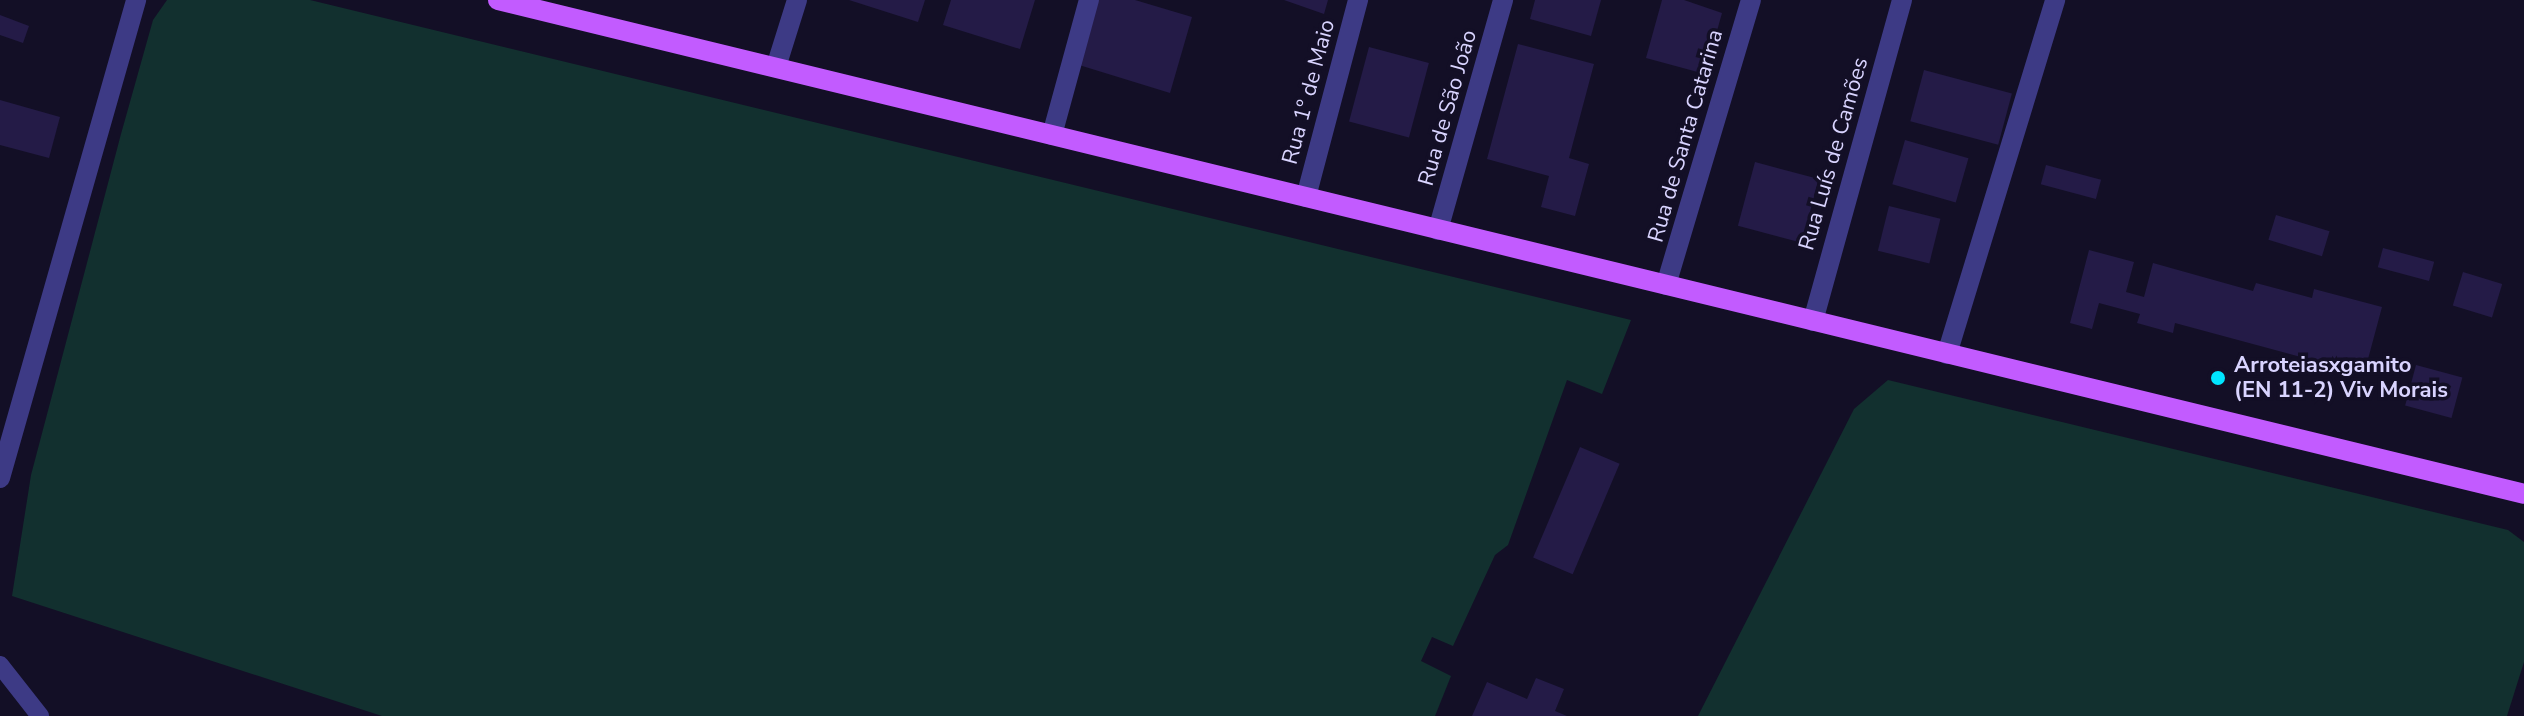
<!DOCTYPE html>
<meta charset="utf-8">
<style>
body{margin:0}
#map{position:relative;width:2524px;height:716px;overflow:hidden;background:#130f26;font-family:"Nunito Sans",sans-serif}
div>[style]{position:absolute}
[style*='--x']{left:calc(var(--x)*1px);top:calc(var(--y)*1px);width:calc(var(--w)*1px);rotate:calc(var(--a)*1deg)}
.green>*{inset:0;background:#12302f}
.building>*{inset:0;background:#241b47;transform-origin:0 0}
.service>*{height:18px;margin:-9px;padding:0 9px;transform-origin:9px;border-radius:9px;background:#3d3a85}
.minor>*{height:20px;margin:-10px;padding:0 10px;transform-origin:10px;border-radius:10px;background:#3d3a85}
.primary>*{height:20px;margin:-10px;padding:0 10px;transform-origin:10px;border-radius:10px;background:#c25bff}
.dots>*{width:22px;height:22px;translate:-50% -50%;box-sizing:border-box;border:4px solid #130f26;border-radius:50%}
span{translate:-50% -50%;white-space:nowrap;text-align:center;line-height:1.15;-webkit-text-stroke:7px #130f26;paint-order:stroke}
.street-label{font-size:22px;color:#d9d4ff}
.poi-label{font-size:22px;color:#d9d4ff;font-weight:700}
.left{translate:0 -50%;text-align:left}
</style>
<div id="map">
<div class="green">
<i style="clip-path:polygon(167px 0,310px 0,1631px 320px,1602px 394px,1567px 380px,1508px 545px,1495px 555px,1453px 646px,1432px 637px,1421px 661px,1451px 676px,1435px 716px,382px 716px,12px 596px,31px 475px,121px 134px,153px 20px)"></i>
<i style="clip-path:polygon(1888px 380px,2508px 530px,2524px 542px,2524px 662px,2507px 716px,1698px 716px,1854px 409px)"></i>
</div>
<div class="building">
<i style="clip-path:polygon(849px 0,925px 0,918px 22px)"></i>
<i style="clip-path:polygon(951px 0,1035px 0,1020px 49px,943px 25px)"></i>
<i style="clip-path:polygon(1098px 0,1135px 0,1192px 17px,1170px 93px,1079px 65px)"></i>
<i style="clip-path:polygon(1284px 0,1328px 0,1324px 14px)"></i>
<i style="clip-path:polygon(1535px 0,1601px 0,1591px 36px,1530px 19px)"></i>
<i style="clip-path:polygon(1662px 0,1684px 0,1722px 13px,1705px 74px,1646px 58px)"></i>
<i style="clip-path:polygon(0 15px,29px 26px,23px 43px,0 35px)"></i>
<i style="clip-path:polygon(1518px 44px,1594px 64px,1569px 158px,1589px 164px,1575px 216px,1541px 207px,1549px 176px,1487px 159px)"></i>
<i style="left:1369px;top:47px;width:62px;height:77px;rotate:15deg"></i>
<i style="left:1924px;top:70px;width:91px;height:53px;rotate:15deg"></i>
<i style="clip-path:polygon(0 100px,60px 117px,49px 158px,0 145px)"></i>
<i style="left:1905px;top:140px;width:66px;height:46px;rotate:16deg"></i>
<i style="left:1755px;top:162px;width:66px;height:66px;rotate:15deg"></i>
<i style="left:2046px;top:165px;width:57px;height:20px;rotate:15deg"></i>
<i style="left:1889px;top:206px;width:53px;height:46px;rotate:14deg"></i>
<i style="left:2276px;top:215px;width:56px;height:26px;rotate:17deg"></i>
<i style="left:2383px;top:248px;width:53px;height:20px;rotate:15deg"></i>
<i style="clip-path:polygon(2089px 250px,2134px 262px,2126px 292px,2144px 297px,2153px 263px,2253px 291px,2256px 283px,2312px 298px,2314px 289px,2382px 307px,2364px 374px,2175px 323px,2173px 333px,2137px 323px,2140px 314px,2099px 303px,2092px 329px,2070px 323px)"></i>
<i style="left:2463px;top:272px;width:41px;height:35px;rotate:17deg"></i>
<i style="left:2416px;top:365px;width:48px;height:42px;rotate:15deg"></i>
<i style="left:1580px;top:447px;width:43px;height:120px;rotate:23deg"></i>
<i style="clip-path:polygon(1536px 678px,1564px 689px,1555px 711px,1567px 716px,1472px 716px,1487px 682px,1527px 699px)"></i>
</div>
<div class="service">
<i style="--x:0;--y:665;--w:65;--a:51.9"></i>
</div>
<div class="minor">
<i style="--x:776;--y:67;--w:70;--a:-72.6"></i>
<i style="--x:1052;--y:135;--w:140;--a:-74.7"></i>
<i style="--x:1306;--y:197;--w:204;--a:-75.2"></i>
<i style="--x:1438;--y:230;--w:239;--a:-74.2"></i>
<i style="--x:1666;--y:285;--w:297;--a:-73.4"></i>
<i style="--x:1813;--y:321;--w:333;--a:-74.5"></i>
<i style="--x:1947;--y:354;--w:370;--a:-73"></i>
<i style="--x:0;--y:478;--w:497;--a:-74.1"></i>
</div>
<div class="primary">
<i style="--x:498;--y:0;--w:2085;--a:13.7"></i>
</div>
<div class="dots">
<i style="left:2218px;top:378px;background:#00e5ff"></i>
</div>
<div class="street-label">
<span style="left:1309px;top:92px;rotate:-75deg">Rua 1º de Maio</span>
<span style="left:1448px;top:108px;rotate:-74deg">Rua de São João</span>
<span style="left:1686px;top:136px;rotate:-74deg">Rua de Santa Catarina</span>
<span style="left:1834px;top:154px;rotate:-74deg">Rua Luís de Camões</span>
</div>
<div class="poi-label">
<span class="left" style="left:2234px;top:378px">Arroteiasxgamito<br>(EN 11-2) Viv Morais</span>
</div>
</div>
